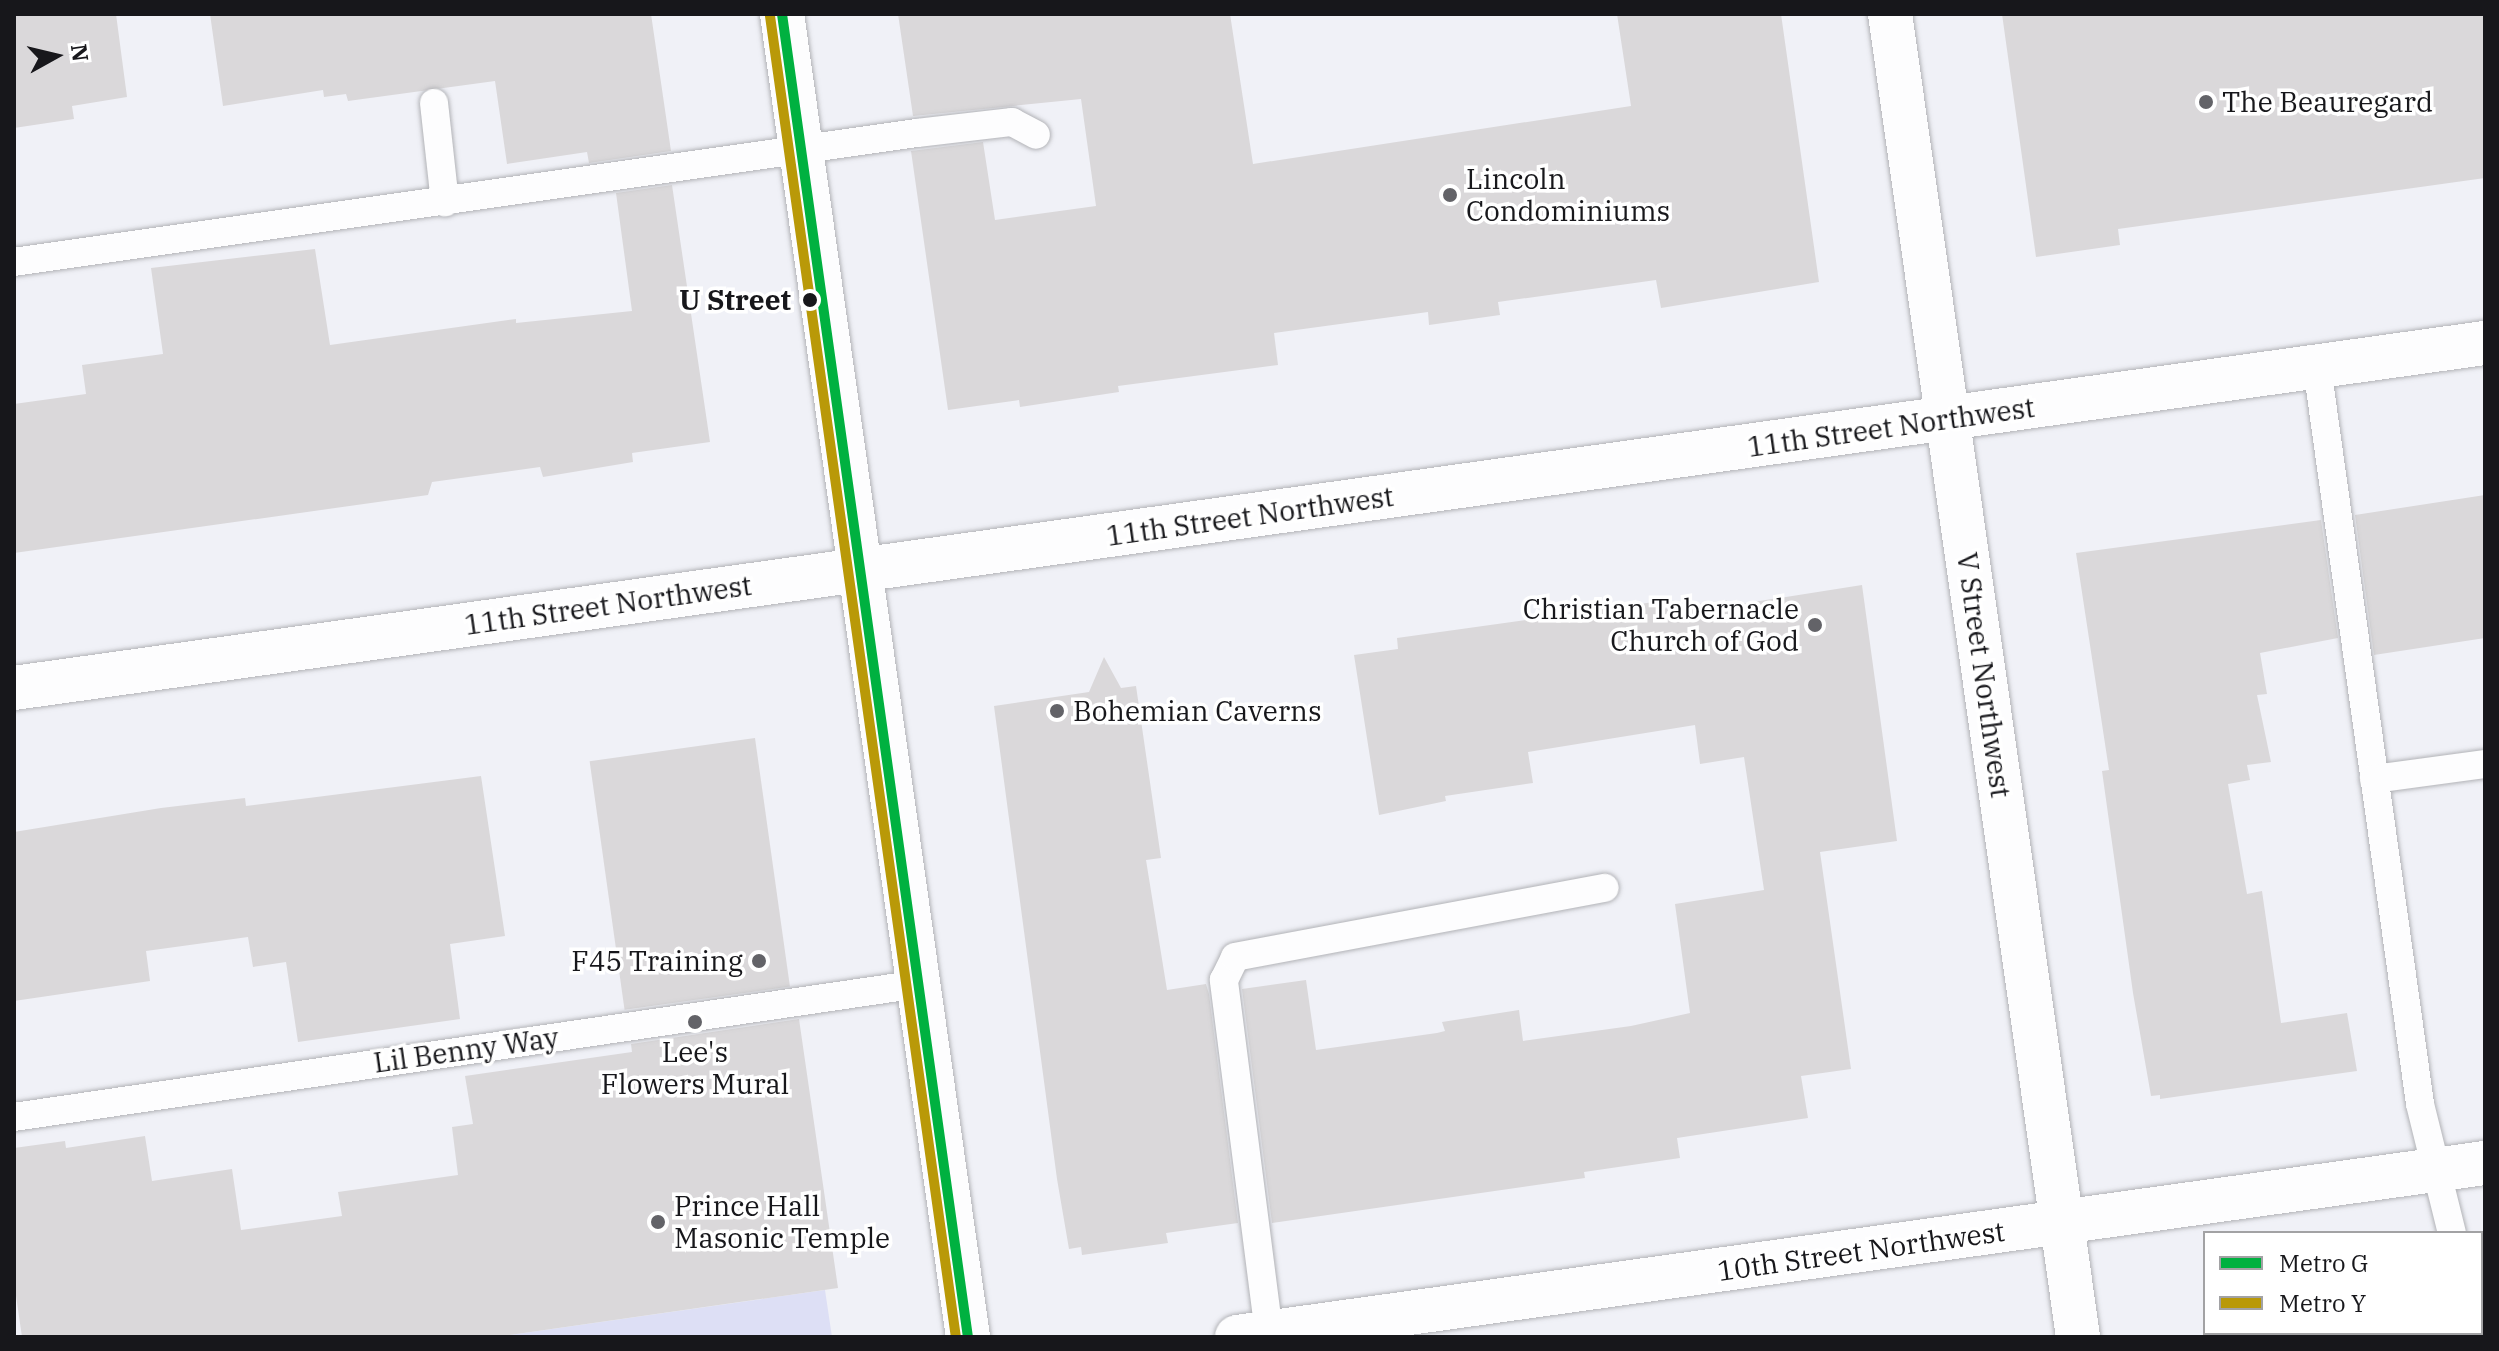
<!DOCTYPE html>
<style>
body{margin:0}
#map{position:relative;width:2499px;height:1351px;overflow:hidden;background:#f0f1f7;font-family:"IBM Plex Serif",serif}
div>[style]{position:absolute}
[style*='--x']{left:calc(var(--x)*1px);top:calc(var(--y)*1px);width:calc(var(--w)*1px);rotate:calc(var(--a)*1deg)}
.green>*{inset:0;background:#dddff5}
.building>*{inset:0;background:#dad8da;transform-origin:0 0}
.roads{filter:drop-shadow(0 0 2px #b2b3b7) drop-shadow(0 0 2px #b2b3b7)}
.lane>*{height:28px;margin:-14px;padding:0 14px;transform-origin:14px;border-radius:14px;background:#fdfdfe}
.street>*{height:44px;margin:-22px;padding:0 22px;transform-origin:22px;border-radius:22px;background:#fdfdfe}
.secondary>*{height:44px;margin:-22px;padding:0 22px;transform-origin:22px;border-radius:22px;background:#fdfdfe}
.primary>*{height:44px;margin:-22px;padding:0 22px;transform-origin:22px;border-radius:22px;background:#fdfdfe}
.metro-1>*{height:10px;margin:-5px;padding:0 5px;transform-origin:5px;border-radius:5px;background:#00b140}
.metro-2>*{height:10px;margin:-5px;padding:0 5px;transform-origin:5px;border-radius:5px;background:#b99908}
.dots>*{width:22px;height:22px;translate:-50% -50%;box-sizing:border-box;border:4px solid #fff;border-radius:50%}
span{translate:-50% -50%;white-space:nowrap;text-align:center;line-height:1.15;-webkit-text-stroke:7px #fff;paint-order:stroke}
.poi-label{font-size:28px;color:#17171b}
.left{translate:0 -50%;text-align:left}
.right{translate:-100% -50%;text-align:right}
.stop-label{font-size:28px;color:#17171b;font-weight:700}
.street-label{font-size:28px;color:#17171b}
.frame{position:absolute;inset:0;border:16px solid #17171b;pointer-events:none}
.legend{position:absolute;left:2203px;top:1231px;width:280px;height:104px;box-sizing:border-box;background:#fff;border:2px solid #a2a2a4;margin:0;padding:10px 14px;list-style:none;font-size:24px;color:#17171b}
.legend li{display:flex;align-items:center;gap:16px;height:40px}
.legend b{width:40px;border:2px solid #a2a2a4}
.north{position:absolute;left:16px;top:16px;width:80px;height:80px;-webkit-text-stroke:6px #fff;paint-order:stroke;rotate:82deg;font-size:22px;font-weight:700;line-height:32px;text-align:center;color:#17171b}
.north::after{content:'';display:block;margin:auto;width:28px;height:36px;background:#17171b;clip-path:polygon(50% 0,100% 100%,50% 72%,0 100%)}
</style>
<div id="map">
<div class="green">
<i style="clip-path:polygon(825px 1290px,832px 1337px,496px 1337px)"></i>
</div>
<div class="building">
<i style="clip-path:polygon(14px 14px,116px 14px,127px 97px,72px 106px,74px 119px,14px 128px)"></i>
<i style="clip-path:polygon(210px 14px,651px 14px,671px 151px,589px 163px,587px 152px,507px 164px,495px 81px,348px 101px,346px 94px,324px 97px,323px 90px,223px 106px)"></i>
<i style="clip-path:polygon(898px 14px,1230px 14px,1253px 164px,1631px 106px,1617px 14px,1781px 14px,1819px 282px,1661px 308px,1656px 280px,1498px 302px,1500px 315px,1429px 325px,1428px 312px,1274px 333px,1278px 365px,1118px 386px,1119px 392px,1020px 407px,1019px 400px,948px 410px,911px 151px,983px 142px,995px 220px,1096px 206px,1081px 99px,913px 116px)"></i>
<i style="clip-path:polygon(2002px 14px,2485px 14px,2485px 178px,2118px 229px,2120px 245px,2036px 257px)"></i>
<i style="clip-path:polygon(672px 185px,710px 442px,632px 453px,633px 462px,543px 477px,540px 467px,432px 482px,428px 495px,14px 553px,14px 404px,86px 394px,82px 365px,163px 354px,151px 268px,315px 249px,330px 345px,516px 319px,516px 323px,632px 311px,616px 193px)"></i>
<i style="clip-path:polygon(2485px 495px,2485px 638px,2374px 655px,2355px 515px)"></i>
<i style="clip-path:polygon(2321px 520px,2338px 638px,2260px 653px,2267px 694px,2257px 695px,2271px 762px,2247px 765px,2250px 780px,2228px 784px,2247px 894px,2262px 891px,2281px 1023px,2347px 1013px,2357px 1071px,2160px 1099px,2160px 1095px,2151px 1096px,2133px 993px,2102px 771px,2109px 770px,2076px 553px)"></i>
<i style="clip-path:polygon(1862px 585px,1897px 841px,1820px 852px,1851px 1069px,1801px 1076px,1808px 1118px,1677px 1138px,1680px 1158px,1584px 1172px,1585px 1178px,1272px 1223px,1242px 989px,1306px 980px,1316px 1050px,1437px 1033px,1445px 1031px,1442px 1022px,1519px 1010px,1523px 1041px,1631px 1026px,1690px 1013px,1675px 904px,1764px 890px,1744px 757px,1700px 764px,1695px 725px,1528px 752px,1533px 783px,1445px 796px,1446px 801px,1379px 815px,1354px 655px,1398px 649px,1397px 638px,1661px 601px,1662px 609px,1727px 600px,1728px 606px)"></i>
<i style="clip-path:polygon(1104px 657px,1121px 688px,1136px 686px,1161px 858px,1146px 860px,1167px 990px,1206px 984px,1209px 994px,1238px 1223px,1166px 1233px,1168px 1243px,1082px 1255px,1081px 1247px,1069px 1249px,1057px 1179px,994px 706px,1089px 692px)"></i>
<i style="left:755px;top:738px;width:251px;height:167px;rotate:82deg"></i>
<i style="clip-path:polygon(481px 776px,505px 936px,450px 944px,460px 1019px,298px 1042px,286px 962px,253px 967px,248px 937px,146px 951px,150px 981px,14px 1001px,14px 832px,161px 808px,245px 798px,246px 806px)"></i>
<i style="clip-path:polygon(799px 1019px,838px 1288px,496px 1337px,22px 1337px,14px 1282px,14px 1148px,65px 1141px,66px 1148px,145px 1136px,152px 1181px,232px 1169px,241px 1230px,342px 1216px,338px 1192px,458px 1175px,452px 1127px,473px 1124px,465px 1076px,632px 1052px,631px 1044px)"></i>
</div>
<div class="roads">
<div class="lane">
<i style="--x:434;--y:103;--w:100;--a:83.7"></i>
<i style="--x:14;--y:262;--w:912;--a:-8.13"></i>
<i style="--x:917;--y:133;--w:96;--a:-6.6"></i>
<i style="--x:1012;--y:122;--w:27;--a:28"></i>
<i style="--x:2317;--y:367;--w:744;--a:82.04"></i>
<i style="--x:2420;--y:1104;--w:133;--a:76.1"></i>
<i style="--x:2374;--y:779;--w:112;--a:-7.7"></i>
<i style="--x:14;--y:1117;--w:915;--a:-8.36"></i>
<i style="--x:1269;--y:1333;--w:356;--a:-97.3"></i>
<i style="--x:1224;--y:980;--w:25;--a:-64"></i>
<i style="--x:1235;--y:957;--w:376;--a:-10.6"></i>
<i style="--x:2466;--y:1333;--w:4;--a:90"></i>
</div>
<div class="street">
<i style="--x:1237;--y:1337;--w:1260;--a:-7.94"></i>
</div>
<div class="secondary">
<i style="--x:1890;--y:14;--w:1336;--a:81.91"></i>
<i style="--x:14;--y:688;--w:2495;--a:-7.95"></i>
</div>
<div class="primary">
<i style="--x:782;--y:14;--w:1336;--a:82"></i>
</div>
</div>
<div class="metro-1">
<i style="--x:782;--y:14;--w:1336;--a:82"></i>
</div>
<div class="metro-2">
<i style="--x:770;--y:16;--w:1334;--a:81.99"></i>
</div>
<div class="dots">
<i style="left:2206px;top:102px;background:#636368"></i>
<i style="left:1450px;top:195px;background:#636368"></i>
<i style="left:810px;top:300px;background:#17171b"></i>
<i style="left:1815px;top:625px;background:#636368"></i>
<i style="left:1057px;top:711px;background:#636368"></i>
<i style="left:759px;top:961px;background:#636368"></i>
<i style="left:695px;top:1022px;background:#636368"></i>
<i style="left:658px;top:1222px;background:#636368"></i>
</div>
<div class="poi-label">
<span class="left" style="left:2222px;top:102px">The Beauregard</span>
<span class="left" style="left:1466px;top:195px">Lincoln<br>Condominiums</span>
<span class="right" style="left:1799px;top:625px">Christian Tabernacle<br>Church of God</span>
<span class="left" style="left:1073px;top:711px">Bohemian Caverns</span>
<span class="right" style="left:743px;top:961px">F45 Training</span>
<span style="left:695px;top:1068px">Lee's<br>Flowers Mural</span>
<span class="left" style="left:674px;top:1222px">Prince Hall<br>Masonic Temple</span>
</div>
<div class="stop-label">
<span class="right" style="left:791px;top:300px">U Street</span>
</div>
<div class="street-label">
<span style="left:1891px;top:427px;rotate:-8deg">11th Street Northwest</span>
<span style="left:1250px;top:516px;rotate:-8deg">11th Street Northwest</span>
<span style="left:608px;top:605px;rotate:-8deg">11th Street Northwest</span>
<span style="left:1984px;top:675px;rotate:82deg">V Street Northwest</span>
<span style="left:466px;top:1050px;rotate:-8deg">Lil Benny Way</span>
<span style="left:1861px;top:1251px;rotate:-8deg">10th Street Northwest</span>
</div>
<div class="frame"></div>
<ul class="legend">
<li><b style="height:10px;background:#00b140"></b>Metro G</li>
<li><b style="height:10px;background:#b99908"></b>Metro Y</li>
</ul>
<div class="north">N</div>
</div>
